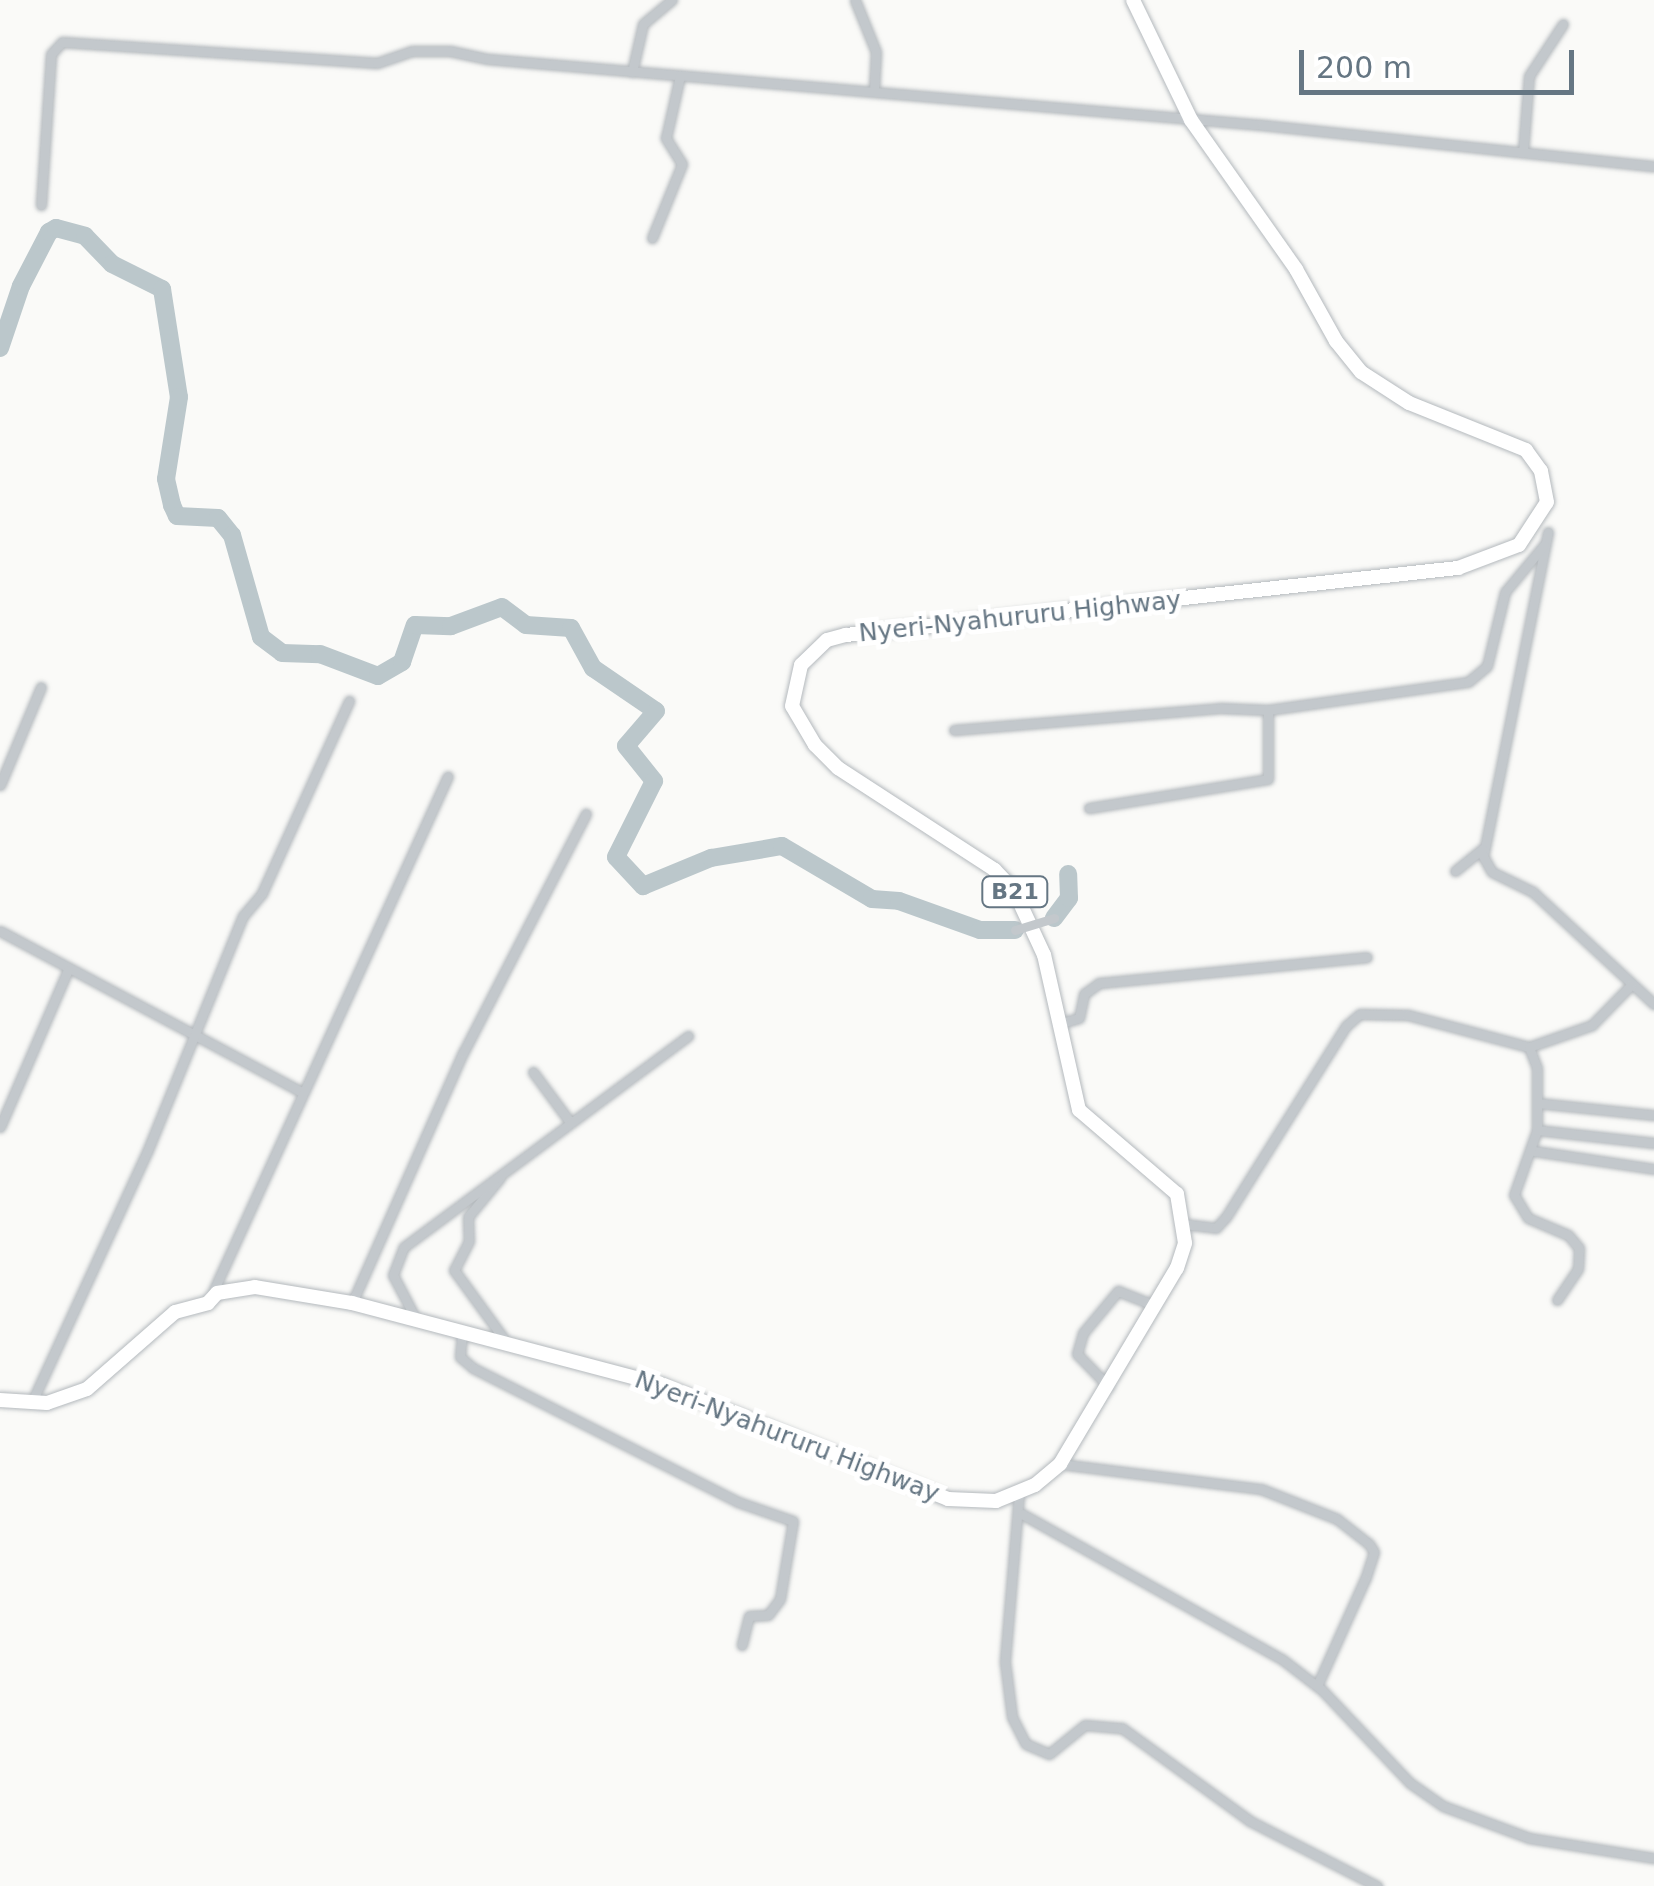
<!DOCTYPE html>
<style>
body{margin:0}
#map{position:relative;width:1654px;height:1886px;overflow:hidden;background:#fafaf8;font-family:"DejaVu Sans",sans-serif}
div>[style]{position:absolute}
[style*='--x']{left:calc(var(--x)*1px);top:calc(var(--y)*1px);width:calc(var(--w)*1px);rotate:calc(var(--a)*1deg)}
.river>*{height:18px;margin:-9px;padding:0 9px;transform-origin:9px;border-radius:9px;background:#bbc7cb}
.roads{filter:drop-shadow(0 0 2px #b4b9bd) drop-shadow(0 0 2px #b4b9bd)}
.minor>*{height:9px;margin:-4.5px;padding:0 4.5px;transform-origin:4.5px;border-radius:4.5px;background:#c3c8cc}
.highway>*{height:14px;margin:-7px;padding:0 7px;transform-origin:7px;border-radius:7px;background:#fff}
.minor-bridge>*{height:9px;margin:-4.5px;padding:0 4.5px;transform-origin:4.5px;border-radius:4.5px;background:#c3c8cc}
span{translate:-50% -50%;white-space:nowrap;text-align:center;line-height:1.15;-webkit-text-stroke:10px #fff;paint-order:stroke}
.shield-label span{padding:2px 8px;background:#fff;border:2px solid;border-radius:8px;-webkit-text-stroke-width:0}
.shield-label{font-size:22px;color:#657683;font-weight:700}
.street-label{font-size:25px;color:#657683}
.scale{position:absolute;left:1299px;top:50px;width:275px;height:45px;box-sizing:border-box;border:5px solid #657683;border-top:0;padding-left:12px;font-size:30px;line-height:35px;white-space:nowrap;color:#657683;-webkit-text-stroke:8px #fff;paint-order:stroke}
</style>
<div id="map">
<div class="river">
<i style="--x:0;--y:348;--w:65;--a:-71.3"></i>
<i style="--x:21;--y:286;--w:61;--a:-62.6"></i>
<i style="--x:49;--y:232;--w:8;--a:-30"></i>
<i style="--x:56;--y:228;--w:30;--a:15"></i>
<i style="--x:85;--y:236;--w:39;--a:46"></i>
<i style="--x:112;--y:264;--w:56;--a:26.6"></i>
<i style="--x:162;--y:289;--w:109;--a:81.1"></i>
<i style="--x:179;--y:397;--w:83;--a:99"></i>
<i style="--x:166;--y:479;--w:27;--a:77"></i>
<i style="--x:172;--y:505;--w:12;--a:66"></i>
<i style="--x:177;--y:516;--w:41;--a:2.8"></i>
<i style="--x:218;--y:518;--w:22;--a:51"></i>
<i style="--x:232;--y:535;--w:106;--a:74.1"></i>
<i style="--x:261;--y:637;--w:26;--a:37"></i>
<i style="--x:282;--y:653;--w:38;--a:2"></i>
<i style="--x:320;--y:654;--w:62;--a:20.8"></i>
<i style="--x:378;--y:676;--w:28;--a:-30"></i>
<i style="--x:402;--y:662;--w:39;--a:-71"></i>
<i style="--x:415;--y:625;--w:36;--a:2"></i>
<i style="--x:451;--y:626;--w:54;--a:-20.4"></i>
<i style="--x:502;--y:607;--w:30;--a:37"></i>
<i style="--x:526;--y:625;--w:45;--a:3.8"></i>
<i style="--x:571;--y:628;--w:46;--a:61.2"></i>
<i style="--x:593;--y:668;--w:76;--a:34.3"></i>
<i style="--x:656;--y:711;--w:46;--a:130.6"></i>
<i style="--x:626;--y:746;--w:45;--a:51.3"></i>
<i style="--x:654;--y:781;--w:85;--a:116.6"></i>
<i style="--x:616;--y:857;--w:40;--a:47"></i>
<i style="--x:643;--y:886;--w:74;--a:-22.4"></i>
<i style="--x:711;--y:858;--w:72;--a:-9.6"></i>
<i style="--x:782;--y:846;--w:104;--a:30.5"></i>
<i style="--x:872;--y:899;--w:27;--a:4"></i>
<i style="--x:899;--y:901;--w:86;--a:19.7"></i>
<i style="--x:980;--y:930;--w:35;--a:0"></i>
<i style="--x:1054;--y:918;--w:25;--a:-53"></i>
<i style="--x:1069;--y:898;--w:24;--a:-92"></i>
</div>
<div class="roads">
<div class="minor">
<i style="--x:855;--y:0;--w:56;--a:68"></i>
<i style="--x:876;--y:52;--w:38;--a:93"></i>
<i style="--x:632;--y:72;--w:49;--a:-77.1"></i>
<i style="--x:643;--y:24;--w:38;--a:-40"></i>
<i style="--x:1523;--y:152;--w:76;--a:-85.5"></i>
<i style="--x:1529;--y:76;--w:62;--a:-56.8"></i>
<i style="--x:41;--y:205;--w:151;--a:-86.2"></i>
<i style="--x:51;--y:54;--w:16;--a:-47"></i>
<i style="--x:62;--y:42;--w:316;--a:3.8"></i>
<i style="--x:377;--y:63;--w:37;--a:-19"></i>
<i style="--x:412;--y:51;--w:38;--a:0"></i>
<i style="--x:450;--y:51;--w:39;--a:12"></i>
<i style="--x:488;--y:59;--w:777;--a:4.87"></i>
<i style="--x:1262;--y:125;--w:394;--a:6"></i>
<i style="--x:652;--y:238;--w:80;--a:-67.9"></i>
<i style="--x:682;--y:164;--w:31;--a:-122"></i>
<i style="--x:666;--y:138;--w:64;--a:-77.3"></i>
<i style="--x:1548;--y:532;--w:330;--a:101.3"></i>
<i style="--x:1483;--y:856;--w:18;--a:61"></i>
<i style="--x:1492;--y:872;--w:46;--a:26"></i>
<i style="--x:1533;--y:892;--w:165;--a:42.8"></i>
<i style="--x:954;--y:730;--w:267;--a:-4.7"></i>
<i style="--x:1220;--y:708;--w:48;--a:2.4"></i>
<i style="--x:1268;--y:710;--w:202;--a:-8"></i>
<i style="--x:1468;--y:682;--w:25;--a:-40"></i>
<i style="--x:1487;--y:666;--w:76;--a:-76.3"></i>
<i style="--x:1505;--y:592;--w:61;--a:-50.3"></i>
<i style="--x:0;--y:785;--w:106;--a:-67.3"></i>
<i style="--x:1089;--y:808;--w:181;--a:-9.2"></i>
<i style="--x:1268;--y:779;--w:69;--a:-90"></i>
<i style="--x:1455;--y:871;--w:35;--a:-39"></i>
<i style="--x:0;--y:931;--w:342;--a:28.1"></i>
<i style="--x:1058;--y:1024;--w:22;--a:-16"></i>
<i style="--x:1079;--y:1018;--w:25;--a:-78"></i>
<i style="--x:1084;--y:994;--w:19;--a:-36"></i>
<i style="--x:1099;--y:983;--w:269;--a:-5.5"></i>
<i style="--x:533;--y:1072;--w:62;--a:53.5"></i>
<i style="--x:1537;--y:1103;--w:118;--a:5.9"></i>
<i style="--x:0;--y:1127;--w:171;--a:-66.6"></i>
<i style="--x:1537;--y:1130;--w:118;--a:6.3"></i>
<i style="--x:1534;--y:1151;--w:121;--a:8.5"></i>
<i style="--x:500;--y:1178;--w:50;--a:129.4"></i>
<i style="--x:468;--y:1217;--w:24;--a:88"></i>
<i style="--x:469;--y:1241;--w:33;--a:117"></i>
<i style="--x:454;--y:1270;--w:90;--a:54"></i>
<i style="--x:1184;--y:1224;--w:32;--a:7"></i>
<i style="--x:1216;--y:1228;--w:15;--a:-48"></i>
<i style="--x:1226;--y:1217;--w:226;--a:-57.9"></i>
<i style="--x:1346;--y:1026;--w:18;--a:-41"></i>
<i style="--x:1360;--y:1014;--w:48;--a:1.2"></i>
<i style="--x:1408;--y:1015;--w:125;--a:14.8"></i>
<i style="--x:211;--y:1296;--w:571;--a:-65.5"></i>
<i style="--x:1557;--y:1300;--w:37;--a:-56"></i>
<i style="--x:1578;--y:1269;--w:21;--a:-87"></i>
<i style="--x:1579;--y:1248;--w:17;--a:-130"></i>
<i style="--x:1568;--y:1235;--w:43;--a:-157"></i>
<i style="--x:1528;--y:1218;--w:27;--a:-121"></i>
<i style="--x:1514;--y:1195;--w:69;--a:-70.5"></i>
<i style="--x:1537;--y:1130;--w:62;--a:-90"></i>
<i style="--x:1537;--y:1068;--w:22;--a:-111"></i>
<i style="--x:1529;--y:1047;--w:67;--a:-19.2"></i>
<i style="--x:1592;--y:1025;--w:54;--a:-45.7"></i>
<i style="--x:352;--y:1303;--w:274;--a:-66.1"></i>
<i style="--x:463;--y:1053;--w:269;--a:-62.8"></i>
<i style="--x:417;--y:1321;--w:52;--a:-117.6"></i>
<i style="--x:393;--y:1275;--w:30;--a:-69"></i>
<i style="--x:404;--y:1247;--w:354;--a:-36.6"></i>
<i style="--x:462;--y:1334;--w:23;--a:95"></i>
<i style="--x:460;--y:1357;--w:17;--a:40"></i>
<i style="--x:473;--y:1368;--w:297;--a:26.8"></i>
<i style="--x:738;--y:1502;--w:58;--a:19.1"></i>
<i style="--x:793;--y:1521;--w:79;--a:99.5"></i>
<i style="--x:780;--y:1599;--w:20;--a:127"></i>
<i style="--x:768;--y:1615;--w:19;--a:177"></i>
<i style="--x:749;--y:1616;--w:30;--a:104"></i>
<i style="--x:1109;--y:1387;--w:46;--a:-134.1"></i>
<i style="--x:1077;--y:1354;--w:22;--a:-74"></i>
<i style="--x:1083;--y:1333;--w:55;--a:-50.2"></i>
<i style="--x:1118;--y:1291;--w:41;--a:21.5"></i>
<i style="--x:31;--y:1404;--w:277;--a:-65.3"></i>
<i style="--x:147;--y:1152;--w:255;--a:-67.9"></i>
<i style="--x:243;--y:916;--w:30;--a:-50"></i>
<i style="--x:262;--y:893;--w:211;--a:-65.6"></i>
<i style="--x:1060;--y:1464;--w:203;--a:7.1"></i>
<i style="--x:1261;--y:1489;--w:82;--a:21.5"></i>
<i style="--x:1337;--y:1519;--w:41;--a:38"></i>
<i style="--x:1369;--y:1544;--w:9;--a:58"></i>
<i style="--x:1374;--y:1552;--w:28;--a:108"></i>
<i style="--x:1365;--y:1579;--w:117;--a:114.2"></i>
<i style="--x:1019;--y:1494;--w:169;--a:94.8"></i>
<i style="--x:1005;--y:1662;--w:55;--a:82.7"></i>
<i style="--x:1012;--y:1717;--w:30;--a:63"></i>
<i style="--x:1026;--y:1744;--w:25;--a:23"></i>
<i style="--x:1049;--y:1754;--w:46;--a:-38.9"></i>
<i style="--x:1085;--y:1725;--w:37;--a:5"></i>
<i style="--x:1122;--y:1728;--w:158;--a:36"></i>
<i style="--x:1250;--y:1821;--w:143;--a:27.1"></i>
<i style="--x:1022;--y:1514;--w:299;--a:29.2"></i>
<i style="--x:1283;--y:1660;--w:49;--a:37.6"></i>
<i style="--x:1322;--y:1690;--w:128;--a:46.6"></i>
<i style="--x:1410;--y:1783;--w:40;--a:34.9"></i>
<i style="--x:1443;--y:1806;--w:92;--a:20.4"></i>
<i style="--x:1529;--y:1838;--w:127;--a:9.1"></i>
</div>
<div class="highway">
<i style="--x:0;--y:1400;--w:47;--a:3.7"></i>
<i style="--x:47;--y:1403;--w:42;--a:-19.3"></i>
<i style="--x:87;--y:1389;--w:117;--a:-41.2"></i>
<i style="--x:175;--y:1312;--w:34;--a:-15"></i>
<i style="--x:208;--y:1303;--w:13;--a:-48"></i>
<i style="--x:217;--y:1293;--w:38;--a:-9"></i>
<i style="--x:255;--y:1287;--w:98;--a:9.4"></i>
<i style="--x:352;--y:1303;--w:321;--a:14.8"></i>
<i style="--x:662;--y:1385;--w:308;--a:21.7"></i>
<i style="--x:948;--y:1499;--w:48;--a:2.4"></i>
<i style="--x:996;--y:1501;--w:42;--a:-22.3"></i>
<i style="--x:1035;--y:1485;--w:33;--a:-40"></i>
<i style="--x:1060;--y:1464;--w:228;--a:-59.2"></i>
<i style="--x:1177;--y:1268;--w:26;--a:-72"></i>
<i style="--x:1185;--y:1243;--w:50;--a:-99.3"></i>
<i style="--x:1177;--y:1194;--w:129;--a:-139.4"></i>
<i style="--x:1079;--y:1110;--w:159;--a:-102.7"></i>
<i style="--x:1044;--y:955;--w:72;--a:-114.8"></i>
<i style="--x:1014;--y:890;--w:28;--a:-134"></i>
<i style="--x:995;--y:870;--w:187;--a:-147"></i>
<i style="--x:838;--y:768;--w:33;--a:-135"></i>
<i style="--x:815;--y:745;--w:45;--a:-120.5"></i>
<i style="--x:792;--y:706;--w:42;--a:-77.6"></i>
<i style="--x:801;--y:665;--w:36;--a:-44"></i>
<i style="--x:827;--y:640;--w:20;--a:-15"></i>
<i style="--x:846;--y:635;--w:616;--a:-6.25"></i>
<i style="--x:1458;--y:568;--w:65;--a:-20.7"></i>
<i style="--x:1519;--y:545;--w:51;--a:-56.9"></i>
<i style="--x:1547;--y:502;--w:32;--a:-101"></i>
<i style="--x:1541;--y:471;--w:26;--a:-126"></i>
<i style="--x:1526;--y:450;--w:126;--a:-158.1"></i>
<i style="--x:1409;--y:403;--w:57;--a:-147.1"></i>
<i style="--x:1361;--y:372;--w:40;--a:-129"></i>
<i style="--x:1336;--y:341;--w:82;--a:-119.1"></i>
<i style="--x:1296;--y:269;--w:182;--a:-125.2"></i>
<i style="--x:1191;--y:120;--w:133;--a:-115.8"></i>
</div>
</div>
<div class="minor-bridge">
<i style="--x:1015;--y:930;--w:41;--a:-17.1"></i>
</div>
<div class="shield-label">
<span style="left:1015px;top:892px">B21</span>
</div>
<div class="street-label">
<span style="left:1020px;top:617px;rotate:-6deg">Nyeri-Nyahururu Highway</span>
<span style="left:787px;top:1437px;rotate:21deg">Nyeri-Nyahururu Highway</span>
</div>
<div class="scale">200 m</div>
</div>
